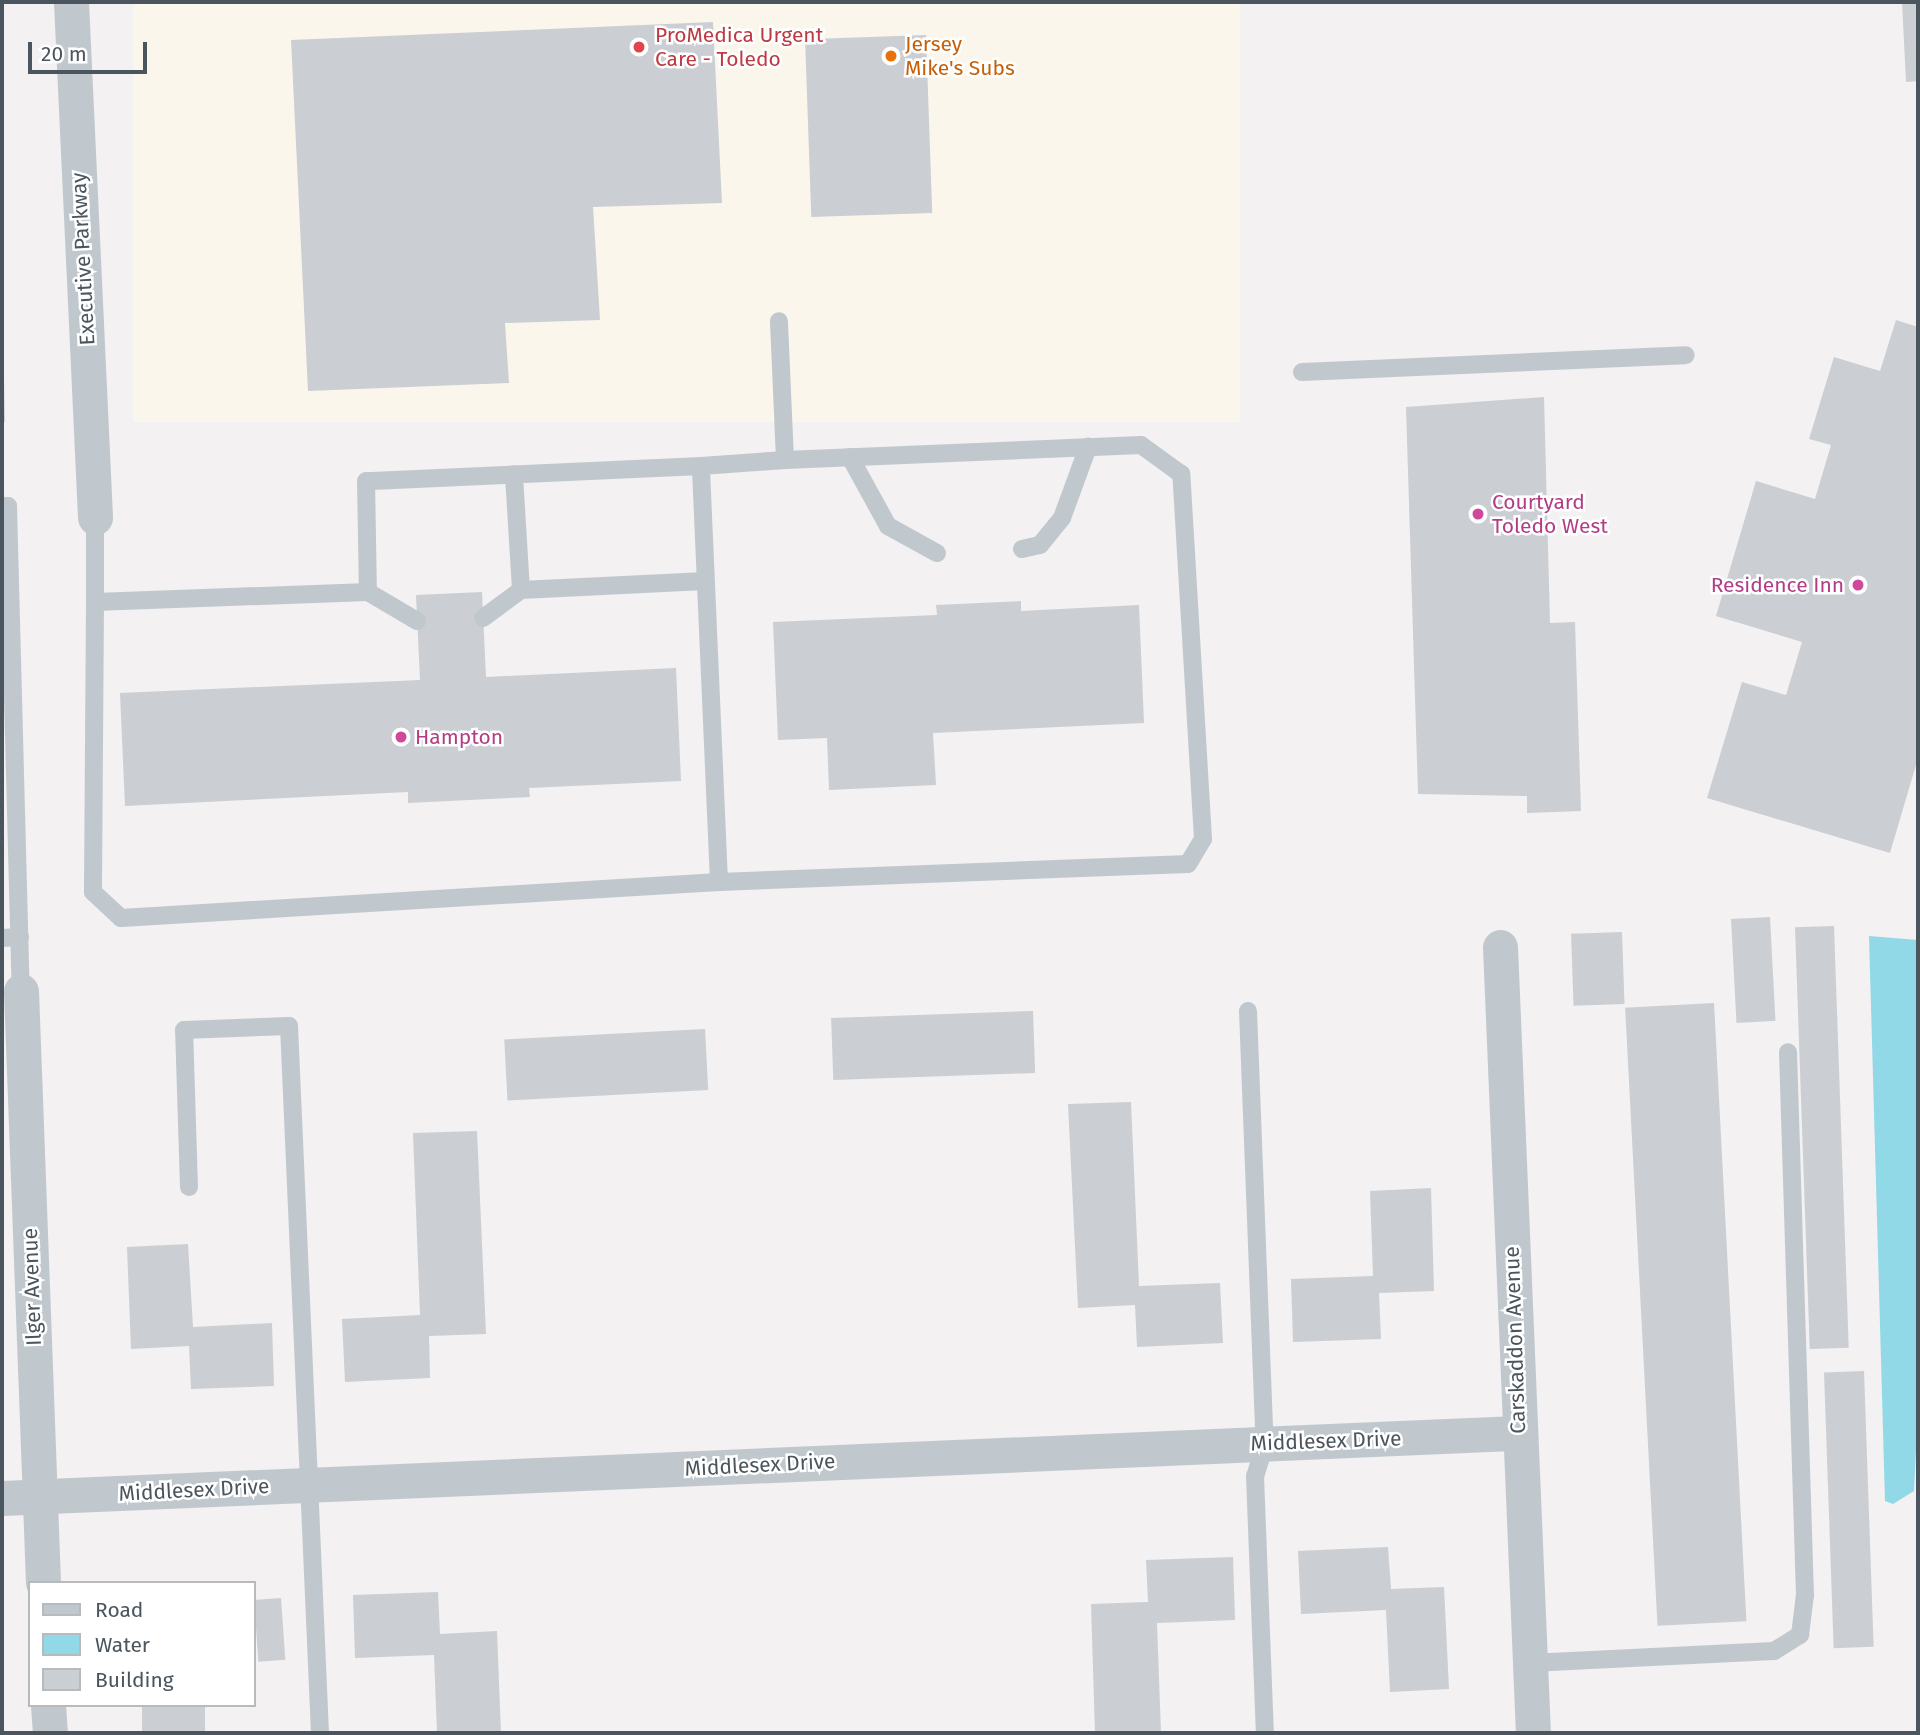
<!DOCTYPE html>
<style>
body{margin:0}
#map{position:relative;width:1920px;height:1735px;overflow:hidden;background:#f3f1f1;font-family:"Fira Sans",sans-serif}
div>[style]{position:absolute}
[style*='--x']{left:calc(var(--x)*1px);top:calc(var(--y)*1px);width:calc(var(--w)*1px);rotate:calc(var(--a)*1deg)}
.commercial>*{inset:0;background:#fbf6ec;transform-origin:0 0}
.water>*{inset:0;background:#92d9e7}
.building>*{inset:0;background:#cbced3;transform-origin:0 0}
.service>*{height:18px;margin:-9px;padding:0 9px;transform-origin:9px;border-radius:9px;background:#c0c8ce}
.minor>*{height:35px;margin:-17.5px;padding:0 17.5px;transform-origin:17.5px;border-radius:17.5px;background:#c0c8ce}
.dots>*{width:19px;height:19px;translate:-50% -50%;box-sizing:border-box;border:4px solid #fff;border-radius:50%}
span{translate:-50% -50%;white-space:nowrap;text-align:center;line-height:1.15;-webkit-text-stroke:5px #fff;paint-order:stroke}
.health-label{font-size:21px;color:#be3a42}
.left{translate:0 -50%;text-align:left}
.food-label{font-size:21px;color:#c56008}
.street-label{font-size:21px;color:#4a555d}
.hotel-label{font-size:21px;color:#b23c85}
.right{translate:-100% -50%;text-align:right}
.frame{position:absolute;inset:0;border:4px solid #4a555d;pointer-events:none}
.legend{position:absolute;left:28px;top:1581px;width:228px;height:126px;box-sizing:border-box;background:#fff;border:2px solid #b7bbbe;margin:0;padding:9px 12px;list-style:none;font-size:21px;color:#4a555d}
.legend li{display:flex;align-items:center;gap:14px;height:35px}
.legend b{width:35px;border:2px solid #b7bbbe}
.scale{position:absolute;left:28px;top:42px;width:119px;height:32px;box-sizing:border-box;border:4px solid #4a555d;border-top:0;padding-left:9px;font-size:21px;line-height:24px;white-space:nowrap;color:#4a555d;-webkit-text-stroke:5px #fff;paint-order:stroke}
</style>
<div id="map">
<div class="commercial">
<i style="left:133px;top:2px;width:1107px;height:420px"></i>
</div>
<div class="water">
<i style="clip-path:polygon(1869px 936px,1918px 940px,1918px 1409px,1914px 1491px,1893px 1504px,1885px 1501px)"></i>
</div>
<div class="building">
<i style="clip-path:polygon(1902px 2px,1918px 2px,1918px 81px,1906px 82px)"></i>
<i style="clip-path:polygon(713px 22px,722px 203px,593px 207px,600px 320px,505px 323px,509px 383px,308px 391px,291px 40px)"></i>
<i style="left:926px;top:35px;width:178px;height:121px;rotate:88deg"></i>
<i style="clip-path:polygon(1896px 320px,1918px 327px,1918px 758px,1890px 853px,1707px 798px,1742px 682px,1786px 695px,1802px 642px,1716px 616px,1756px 481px,1815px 499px,1831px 445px,1809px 439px,1834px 357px,1880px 371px)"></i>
<i style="clip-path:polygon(2px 379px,4px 379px,5px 422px,2px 422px)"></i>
<i style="clip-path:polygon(1544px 397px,1550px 623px,1575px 622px,1581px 811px,1527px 813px,1527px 796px,1418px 794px,1406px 407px)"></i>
<i style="clip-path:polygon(482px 592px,486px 677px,676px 668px,681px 781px,529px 788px,530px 797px,408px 803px,408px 792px,125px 806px,120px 693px,420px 680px,416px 595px)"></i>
<i style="clip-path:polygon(1021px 601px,1021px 611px,1139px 605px,1144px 723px,933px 733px,936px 785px,829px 790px,827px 738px,778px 740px,773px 622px,937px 615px,936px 605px)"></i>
<i style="left:1770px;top:917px;width:104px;height:39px;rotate:87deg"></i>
<i style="left:1834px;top:926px;width:422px;height:39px;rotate:88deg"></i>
<i style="left:1622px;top:932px;width:72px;height:51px;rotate:88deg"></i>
<i style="left:1714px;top:1003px;width:619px;height:89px;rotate:87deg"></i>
<i style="left:1033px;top:1011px;width:62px;height:202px;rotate:88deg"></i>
<i style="left:705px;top:1029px;width:61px;height:201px;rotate:87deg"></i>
<i style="clip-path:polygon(1131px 1102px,1139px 1286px,1220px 1283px,1223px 1343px,1137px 1347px,1135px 1305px,1078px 1308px,1068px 1104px)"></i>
<i style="clip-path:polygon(477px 1131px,486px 1334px,429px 1336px,430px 1378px,345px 1382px,342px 1319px,420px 1315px,413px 1133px)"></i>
<i style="clip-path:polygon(1431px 1188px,1434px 1291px,1379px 1293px,1381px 1339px,1293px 1342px,1291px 1279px,1373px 1276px,1370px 1191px)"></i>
<i style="clip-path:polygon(188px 1244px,193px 1327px,272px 1323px,274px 1386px,191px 1389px,189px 1346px,131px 1349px,127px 1247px)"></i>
<i style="left:1864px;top:1371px;width:276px;height:40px;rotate:88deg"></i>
<i style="clip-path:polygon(1388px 1547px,1391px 1589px,1444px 1587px,1449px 1689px,1390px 1692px,1386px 1610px,1301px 1614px,1298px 1551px)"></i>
<i style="clip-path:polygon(1233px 1557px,1235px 1620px,1157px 1623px,1161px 1733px,1095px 1733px,1091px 1604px,1148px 1602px,1146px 1560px)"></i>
<i style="clip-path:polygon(438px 1592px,440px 1634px,497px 1631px,501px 1733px,437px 1733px,434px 1655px,355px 1658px,353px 1595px)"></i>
<i style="left:281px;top:1598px;width:62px;height:27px;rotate:86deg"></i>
<i style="left:142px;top:1705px;width:63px;height:28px"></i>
</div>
<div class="service">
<i style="--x:1302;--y:372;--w:384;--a:-2.5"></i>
<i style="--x:850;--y:457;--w:79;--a:61.2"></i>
<i style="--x:888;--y:526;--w:56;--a:28.9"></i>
<i style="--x:701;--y:466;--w:335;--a:177.4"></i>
<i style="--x:366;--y:481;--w:111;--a:89"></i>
<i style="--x:368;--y:592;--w:273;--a:177.9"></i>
<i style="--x:95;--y:602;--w:290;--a:90.4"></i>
<i style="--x:93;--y:892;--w:38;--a:43"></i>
<i style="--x:121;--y:918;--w:599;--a:-3.45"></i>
<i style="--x:719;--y:882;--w:416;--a:-92.5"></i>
<i style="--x:701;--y:466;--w:84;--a:-4.1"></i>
<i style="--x:785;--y:460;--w:139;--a:-92.5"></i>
<i style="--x:2;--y:506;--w:6;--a:0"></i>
<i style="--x:8;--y:506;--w:485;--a:88.5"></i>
<i style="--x:95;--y:517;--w:85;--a:90"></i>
<i style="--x:1022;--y:549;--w:18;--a:-13"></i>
<i style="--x:1040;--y:545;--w:35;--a:-51"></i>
<i style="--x:1062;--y:518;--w:76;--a:-69.9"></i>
<i style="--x:521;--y:590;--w:184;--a:-2.8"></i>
<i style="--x:368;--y:592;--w:57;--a:30.6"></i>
<i style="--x:483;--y:618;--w:47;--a:-36.4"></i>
<i style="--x:521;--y:590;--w:116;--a:-93.5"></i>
<i style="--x:719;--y:882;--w:469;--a:-2.2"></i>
<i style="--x:1188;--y:864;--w:29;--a:-59"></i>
<i style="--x:1203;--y:839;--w:366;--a:-93.4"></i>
<i style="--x:1181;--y:474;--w:49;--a:-144.1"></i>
<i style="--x:1141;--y:445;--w:356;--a:177.6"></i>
<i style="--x:2;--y:938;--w:18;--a:-3"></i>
<i style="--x:1248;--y:1011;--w:433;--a:87.8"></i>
<i style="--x:1265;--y:1444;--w:34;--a:107"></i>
<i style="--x:1255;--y:1476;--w:257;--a:87.8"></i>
<i style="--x:189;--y:1187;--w:157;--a:-91.8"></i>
<i style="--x:184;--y:1030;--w:105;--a:-2.2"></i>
<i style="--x:289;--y:1026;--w:708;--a:87.49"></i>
<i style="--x:1530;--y:1663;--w:244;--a:-2.8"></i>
<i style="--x:1774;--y:1651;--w:31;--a:-32"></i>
<i style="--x:1800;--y:1635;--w:39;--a:-83"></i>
<i style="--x:1805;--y:1596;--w:544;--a:-91.79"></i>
</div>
<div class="minor">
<i style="--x:71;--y:2;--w:516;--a:87.33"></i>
<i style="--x:1500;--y:947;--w:787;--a:87.6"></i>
<i style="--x:21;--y:991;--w:592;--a:87.87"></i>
<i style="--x:2;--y:1498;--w:1517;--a:-2.46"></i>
<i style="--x:48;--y:1705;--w:28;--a:86"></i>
</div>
<div class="dots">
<i style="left:639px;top:47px;background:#e0444e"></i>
<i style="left:891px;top:56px;background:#e8710a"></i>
<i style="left:1478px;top:514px;background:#d1479c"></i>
<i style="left:1858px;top:585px;background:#d1479c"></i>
<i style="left:401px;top:737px;background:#d1479c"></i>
</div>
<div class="health-label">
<span class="left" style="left:655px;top:47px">ProMedica Urgent<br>Care - Toledo</span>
</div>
<div class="food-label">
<span class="left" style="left:905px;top:56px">Jersey<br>Mike's Subs</span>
</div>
<div class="street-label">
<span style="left:83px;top:259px;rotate:-93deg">Executive Parkway</span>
<span style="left:32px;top:1287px;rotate:-92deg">Ilger Avenue</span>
<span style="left:1515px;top:1340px;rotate:-92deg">Carskaddon Avenue</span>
<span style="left:1326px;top:1441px;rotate:-2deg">Middlesex Drive</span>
<span style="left:760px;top:1465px;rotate:-3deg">Middlesex Drive</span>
<span style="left:194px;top:1490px;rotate:-3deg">Middlesex Drive</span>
</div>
<div class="hotel-label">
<span class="left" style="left:1492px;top:514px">Courtyard<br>Toledo West</span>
<span class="right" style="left:1844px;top:585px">Residence Inn</span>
<span class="left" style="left:415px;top:737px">Hampton</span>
</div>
<div class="frame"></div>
<ul class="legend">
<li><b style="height:9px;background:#c0c8ce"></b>Road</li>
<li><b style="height:19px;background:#92d9e7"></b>Water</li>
<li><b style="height:19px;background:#cbced3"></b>Building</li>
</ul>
<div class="scale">20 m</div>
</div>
